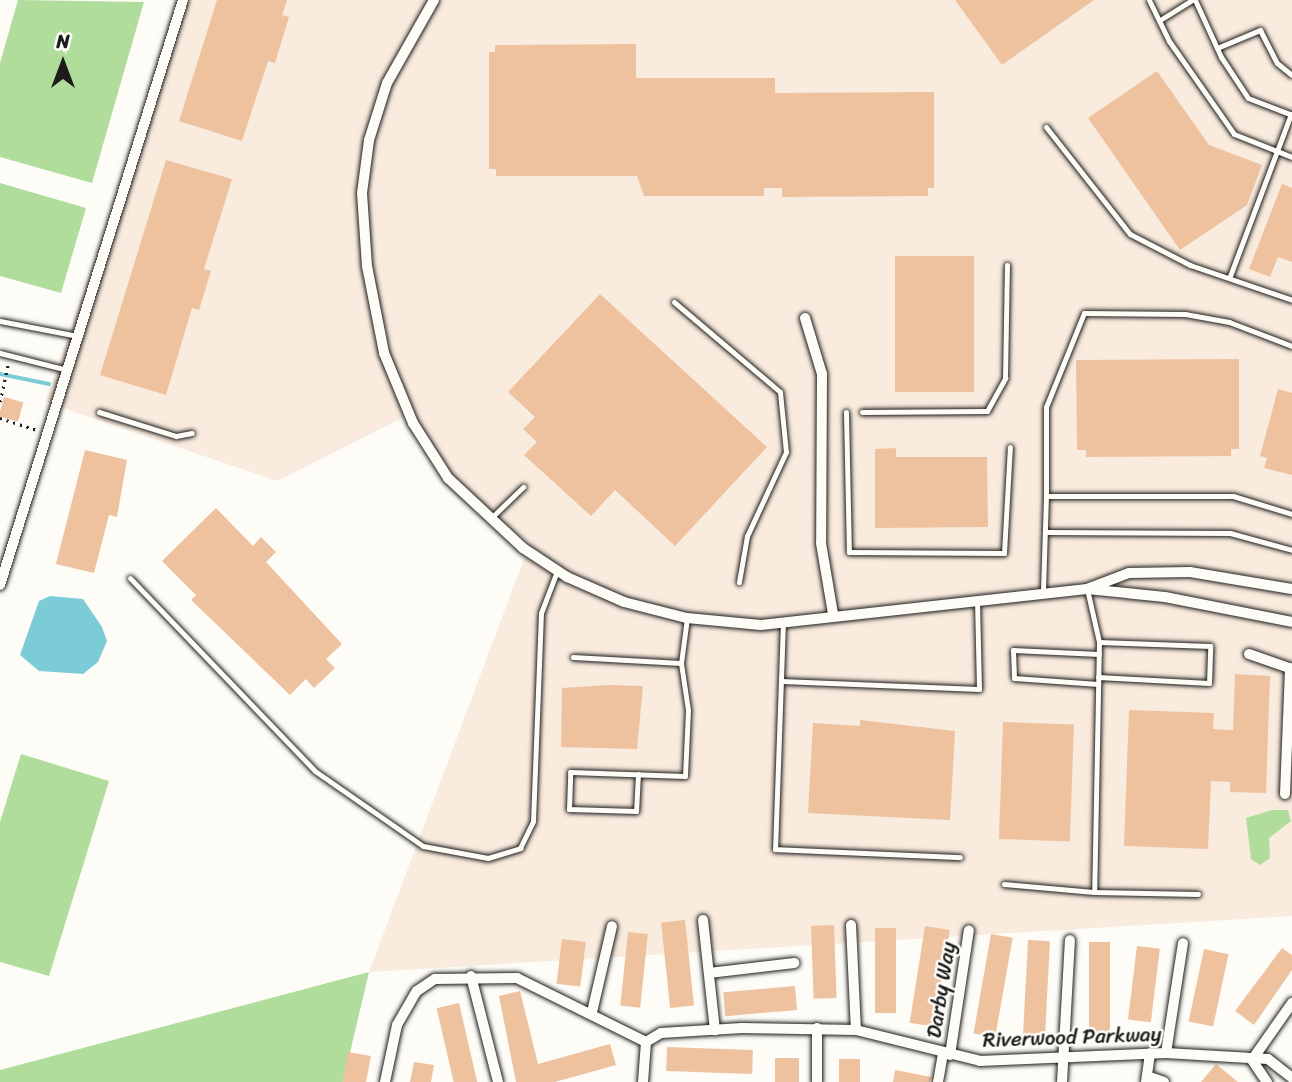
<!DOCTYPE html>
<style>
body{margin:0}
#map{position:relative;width:1292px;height:1082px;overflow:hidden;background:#fdfcf7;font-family:Sriracha,sans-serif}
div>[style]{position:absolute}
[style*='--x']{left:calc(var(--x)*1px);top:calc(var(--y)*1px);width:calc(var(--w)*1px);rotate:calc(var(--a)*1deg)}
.built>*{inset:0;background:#f9ebdd}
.green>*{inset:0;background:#b1dd9c}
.water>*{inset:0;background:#7cccd7}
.stream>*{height:3.5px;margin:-1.75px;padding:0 1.75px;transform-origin:1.75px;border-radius:1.75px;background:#7cccd7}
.building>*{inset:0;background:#efc29f;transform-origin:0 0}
.path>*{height:2.5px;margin-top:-1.25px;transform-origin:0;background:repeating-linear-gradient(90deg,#1c1c1c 0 2px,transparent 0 7px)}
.roads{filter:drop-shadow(0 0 2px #1c1c1c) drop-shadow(0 0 2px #1c1c1c)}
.lane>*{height:5px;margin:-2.5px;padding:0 2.5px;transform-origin:2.5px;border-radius:2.5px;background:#fdfcf7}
.street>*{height:10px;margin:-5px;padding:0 5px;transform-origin:5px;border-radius:5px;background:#fdfcf7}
span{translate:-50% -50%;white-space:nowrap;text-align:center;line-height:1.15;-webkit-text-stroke:5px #fdfcf7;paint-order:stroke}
.street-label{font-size:21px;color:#1c1c1c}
.north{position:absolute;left:28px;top:28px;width:70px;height:70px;-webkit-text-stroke:5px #fdfcf7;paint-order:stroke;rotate:0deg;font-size:19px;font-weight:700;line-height:28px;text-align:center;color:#1c1c1c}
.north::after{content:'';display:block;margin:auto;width:24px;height:32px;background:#1c1c1c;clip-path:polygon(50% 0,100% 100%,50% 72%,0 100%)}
</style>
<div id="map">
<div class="built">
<i style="clip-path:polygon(186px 0,1292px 0,1292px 916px,369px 972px,530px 543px,443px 479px,410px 414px,277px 481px,45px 402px)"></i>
</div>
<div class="green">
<i style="clip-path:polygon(18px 0,144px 2px,92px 183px,0 157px,0 63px)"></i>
<i style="clip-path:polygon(0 183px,86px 208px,61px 293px,0 276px)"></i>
<i style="clip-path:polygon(21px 754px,109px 781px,49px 976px,0 962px,0 822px)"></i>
<i style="clip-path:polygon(1272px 810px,1288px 810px,1291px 821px,1269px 838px,1270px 858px,1260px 865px,1251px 859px,1246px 818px)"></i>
<i style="clip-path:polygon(369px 972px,343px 1082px,0 1082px,0 1070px)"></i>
</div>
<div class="water">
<i style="clip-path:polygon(50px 596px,83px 599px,102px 627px,107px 641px,98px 662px,83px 674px,39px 671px,20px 655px,39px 601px)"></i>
</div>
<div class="stream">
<i style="--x:0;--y:374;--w:50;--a:11.5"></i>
</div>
<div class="building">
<i style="clip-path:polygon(217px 0,287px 0,282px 15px,289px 17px,275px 63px,268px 61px,242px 141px,179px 121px)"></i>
<i style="clip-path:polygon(955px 0,1094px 0,1002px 65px)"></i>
<i style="clip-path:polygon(636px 44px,636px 78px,775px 78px,775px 93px,934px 92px,934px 188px,928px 188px,928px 196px,782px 197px,782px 188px,764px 188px,764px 196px,644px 196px,637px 176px,496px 176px,496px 169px,489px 169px,489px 52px,495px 52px,495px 45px)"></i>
<i style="clip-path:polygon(1157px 71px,1209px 145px,1262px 165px,1247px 205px,1180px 250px,1088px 118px)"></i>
<i style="clip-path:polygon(166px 160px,232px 179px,204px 269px,211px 271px,199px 310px,192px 308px,166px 395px,100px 375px)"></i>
<i style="clip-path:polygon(1282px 184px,1292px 188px,1292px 262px,1278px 257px,1270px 277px,1249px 269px)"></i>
<i style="left:895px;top:256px;width:79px;height:136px"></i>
<i style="clip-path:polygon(600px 294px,767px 447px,675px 546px,615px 490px,591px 516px,524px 455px,537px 442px,523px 429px,535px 417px,508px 392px)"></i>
<i style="clip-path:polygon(1239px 359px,1239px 449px,1231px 449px,1231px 456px,1086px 457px,1086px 450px,1077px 450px,1076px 360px)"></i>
<i style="clip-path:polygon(1278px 389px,1292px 393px,1292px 475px,1264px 468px,1267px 458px,1260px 456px)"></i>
<i style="left:4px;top:397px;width:20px;height:20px;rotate:15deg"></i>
<i style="clip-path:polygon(896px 448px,896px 457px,987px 457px,988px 527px,875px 528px,875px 449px)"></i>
<i style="clip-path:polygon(85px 450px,127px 460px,117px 517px,109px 515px,94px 573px,56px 564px)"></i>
<i style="clip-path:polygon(216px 508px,253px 546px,261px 537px,276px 552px,266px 562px,342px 644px,326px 659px,335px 668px,314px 688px,306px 679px,290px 695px,191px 600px,196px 595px,162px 561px)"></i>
<i style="clip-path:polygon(1235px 674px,1270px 676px,1266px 793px,1230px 792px,1230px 782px,1211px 781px,1208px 849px,1124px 846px,1129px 710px,1214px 713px,1213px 729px,1233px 730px)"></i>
<i style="clip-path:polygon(609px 685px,643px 686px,637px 749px,561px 747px,562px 688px)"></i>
<i style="clip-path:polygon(860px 720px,955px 731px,950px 820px,808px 813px,813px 723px,860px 726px)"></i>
<i style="left:1003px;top:722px;width:71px;height:117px;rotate:2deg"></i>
<i style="left:685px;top:920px;width:86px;height:24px;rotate:84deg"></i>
<i style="left:834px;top:925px;width:73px;height:23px;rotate:88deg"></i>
<i style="left:925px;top:926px;width:25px;height:98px;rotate:9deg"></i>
<i style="left:875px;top:928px;width:21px;height:85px"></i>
<i style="left:628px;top:932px;width:20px;height:74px;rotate:6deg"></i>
<i style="left:991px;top:934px;width:22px;height:101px;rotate:10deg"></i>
<i style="left:562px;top:939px;width:24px;height:45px;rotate:7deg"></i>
<i style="left:1028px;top:940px;width:22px;height:97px;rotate:3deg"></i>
<i style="left:1089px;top:942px;width:21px;height:97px"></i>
<i style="left:1137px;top:946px;width:23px;height:74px;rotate:7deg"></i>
<i style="clip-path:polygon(1282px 948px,1292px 955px,1292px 970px,1254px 1025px,1235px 1011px)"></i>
<i style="left:1204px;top:949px;width:25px;height:74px;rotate:12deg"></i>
<i style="left:795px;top:986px;width:24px;height:72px;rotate:85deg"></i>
<i style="clip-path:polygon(520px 991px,538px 1064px,610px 1044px,616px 1065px,555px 1082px,516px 1082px,499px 996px)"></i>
<i style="left:459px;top:1003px;width:81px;height:23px;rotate:77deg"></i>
<i style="left:667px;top:1047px;width:86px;height:24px;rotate:2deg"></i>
<i style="clip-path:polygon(348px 1052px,371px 1056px,366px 1082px,343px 1082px)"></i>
<i style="left:775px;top:1058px;width:24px;height:24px"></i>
<i style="left:839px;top:1059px;width:21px;height:23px"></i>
<i style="clip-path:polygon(414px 1062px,434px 1065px,431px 1082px,410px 1082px)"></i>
<i style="clip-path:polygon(1216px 1064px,1238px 1082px,1201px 1082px)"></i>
<i style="clip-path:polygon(895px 1070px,931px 1077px,930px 1082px,893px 1082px)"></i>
</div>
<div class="path">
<i style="--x:0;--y:402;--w:40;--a:-78"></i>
<i style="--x:0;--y:418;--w:39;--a:18"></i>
</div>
<div class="roads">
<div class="lane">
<i style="--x:1149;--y:0;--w:46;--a:64"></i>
<i style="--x:1169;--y:41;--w:113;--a:55"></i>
<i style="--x:1234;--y:134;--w:62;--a:21.6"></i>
<i style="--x:1195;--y:0;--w:63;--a:65.5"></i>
<i style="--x:1221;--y:57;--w:49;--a:56.6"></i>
<i style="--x:1248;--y:98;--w:47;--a:21.1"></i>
<i style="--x:1160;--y:20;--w:38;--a:-32"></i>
<i style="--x:1217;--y:48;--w:47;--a:-22.7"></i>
<i style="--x:1260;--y:30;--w:37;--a:63"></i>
<i style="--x:1277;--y:63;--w:19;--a:39"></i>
<i style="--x:1046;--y:127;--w:136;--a:51.9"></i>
<i style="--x:1130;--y:234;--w:68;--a:27.3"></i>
<i style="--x:1190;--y:265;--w:108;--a:18.9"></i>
<i style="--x:1230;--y:276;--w:173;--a:-69.4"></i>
<i style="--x:674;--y:302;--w:139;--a:40.3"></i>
<i style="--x:780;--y:392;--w:60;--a:84.3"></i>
<i style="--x:786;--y:452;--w:93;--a:114.9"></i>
<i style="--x:747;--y:536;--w:47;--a:99.9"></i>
<i style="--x:0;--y:321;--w:79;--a:10.9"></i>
<i style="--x:0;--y:353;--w:69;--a:14.2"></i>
<i style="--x:99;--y:412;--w:81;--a:17.3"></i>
<i style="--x:176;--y:436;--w:16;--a:-11"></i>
<i style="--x:846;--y:412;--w:140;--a:88.8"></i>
<i style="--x:849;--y:552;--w:155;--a:0.4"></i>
<i style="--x:1004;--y:553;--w:106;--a:-86.8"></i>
<i style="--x:862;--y:412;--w:125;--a:-0.5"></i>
<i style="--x:987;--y:411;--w:38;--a:-61"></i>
<i style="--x:1005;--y:378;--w:113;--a:-89"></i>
<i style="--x:1046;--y:496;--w:89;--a:-90"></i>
<i style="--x:1046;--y:407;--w:101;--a:-68"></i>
<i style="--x:1084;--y:313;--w:101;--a:0.6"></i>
<i style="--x:1185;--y:314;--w:45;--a:10.3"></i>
<i style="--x:1229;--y:322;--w:67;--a:20.9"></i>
<i style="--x:491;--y:518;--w:45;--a:-44.1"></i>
<i style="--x:1045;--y:532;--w:185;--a:0.3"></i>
<i style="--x:1230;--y:533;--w:64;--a:15.3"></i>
<i style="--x:130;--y:578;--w:267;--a:46.2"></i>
<i style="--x:315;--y:771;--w:131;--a:34.8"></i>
<i style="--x:423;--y:846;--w:66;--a:10.5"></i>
<i style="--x:488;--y:858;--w:34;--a:-17"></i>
<i style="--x:520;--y:848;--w:30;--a:-64"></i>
<i style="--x:533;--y:821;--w:208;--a:-87.8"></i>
<i style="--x:541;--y:613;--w:45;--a:-69.1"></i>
<i style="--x:1087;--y:589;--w:54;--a:77.2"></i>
<i style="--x:1099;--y:642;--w:250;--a:91.1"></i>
<i style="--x:1094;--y:892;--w:104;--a:1.1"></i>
<i style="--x:1043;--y:591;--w:95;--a:-88.2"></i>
<i style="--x:1046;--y:496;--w:187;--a:0"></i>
<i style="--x:1233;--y:496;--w:62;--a:17"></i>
<i style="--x:783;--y:622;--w:227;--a:92"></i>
<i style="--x:775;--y:849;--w:185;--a:2.5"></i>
<i style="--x:573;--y:657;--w:108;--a:3.2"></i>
<i style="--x:681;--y:663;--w:45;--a:-82.4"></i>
<i style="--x:1098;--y:677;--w:111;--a:3.1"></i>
<i style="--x:1209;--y:683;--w:37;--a:-88"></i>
<i style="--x:1210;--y:646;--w:111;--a:-177.9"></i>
<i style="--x:781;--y:681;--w:198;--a:2.3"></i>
<i style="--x:979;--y:689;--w:89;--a:-91.3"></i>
<i style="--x:1098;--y:684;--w:84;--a:-175.9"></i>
<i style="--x:1014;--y:678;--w:28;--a:-92"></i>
<i style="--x:1013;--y:650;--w:86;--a:2.7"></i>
<i style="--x:638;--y:774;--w:37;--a:93"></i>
<i style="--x:636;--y:811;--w:67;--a:-178.3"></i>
<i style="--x:569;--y:809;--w:37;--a:-88"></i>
<i style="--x:570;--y:772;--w:115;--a:2"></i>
<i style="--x:685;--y:776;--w:66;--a:-87.4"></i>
<i style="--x:688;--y:710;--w:48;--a:-98.5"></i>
<i style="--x:1004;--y:884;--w:90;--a:5.1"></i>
</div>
<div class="street">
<i style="--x:434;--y:0;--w:95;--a:119.5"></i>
<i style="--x:387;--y:83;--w:60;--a:107.5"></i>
<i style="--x:369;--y:140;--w:53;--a:97.5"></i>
<i style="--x:362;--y:193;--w:73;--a:86.1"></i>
<i style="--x:367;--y:266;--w:89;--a:78.9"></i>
<i style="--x:384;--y:353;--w:76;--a:67.5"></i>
<i style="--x:413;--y:423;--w:65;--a:57.5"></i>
<i style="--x:448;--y:478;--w:103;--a:43"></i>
<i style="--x:523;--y:548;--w:53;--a:33.4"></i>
<i style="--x:567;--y:577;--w:62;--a:23.7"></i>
<i style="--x:624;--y:602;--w:65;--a:14.3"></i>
<i style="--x:687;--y:618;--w:74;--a:5.4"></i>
<i style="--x:761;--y:625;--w:328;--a:-6.3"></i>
<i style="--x:1087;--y:589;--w:78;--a:5.9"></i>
<i style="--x:1165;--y:597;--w:129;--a:11.1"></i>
<i style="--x:805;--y:318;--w:59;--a:73.1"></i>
<i style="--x:822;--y:374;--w:169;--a:90.3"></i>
<i style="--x:821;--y:543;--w:72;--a:80.4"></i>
<i style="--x:0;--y:585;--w:613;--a:-72.63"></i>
<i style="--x:1087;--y:589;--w:45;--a:-20.9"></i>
<i style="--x:1129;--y:573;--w:61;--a:-0.9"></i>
<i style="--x:1190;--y:572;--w:103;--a:9.5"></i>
<i style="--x:1249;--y:654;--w:46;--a:19.2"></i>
<i style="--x:1285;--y:794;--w:126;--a:-87.7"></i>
<i style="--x:703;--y:920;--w:111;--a:83.8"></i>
<i style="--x:851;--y:925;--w:105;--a:87.3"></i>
<i style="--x:709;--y:973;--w:86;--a:-6.7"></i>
<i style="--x:471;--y:976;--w:109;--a:75.7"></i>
<i style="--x:592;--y:1012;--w:88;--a:-76.9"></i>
<i style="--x:817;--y:1028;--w:54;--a:90"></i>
<i style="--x:646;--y:1042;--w:17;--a:-31"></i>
<i style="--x:661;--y:1033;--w:81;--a:-3.5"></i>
<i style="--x:742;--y:1028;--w:114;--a:1"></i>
<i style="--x:856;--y:1030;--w:128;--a:14"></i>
<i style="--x:980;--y:1061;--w:186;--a:-2.5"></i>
<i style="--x:1166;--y:1053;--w:102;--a:3.4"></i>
<i style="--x:1268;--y:1059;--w:31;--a:38"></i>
<i style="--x:1166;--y:1053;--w:111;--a:-81.2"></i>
<i style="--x:950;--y:1055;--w:126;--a:-81.4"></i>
<i style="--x:1252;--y:1060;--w:70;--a:-54.9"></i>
<i style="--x:1252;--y:1060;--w:27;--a:56"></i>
<i style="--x:1147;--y:1076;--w:18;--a:19"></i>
<i style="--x:385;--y:1082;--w:58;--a:-78.1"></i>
<i style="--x:397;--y:1025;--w:39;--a:-60"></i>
<i style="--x:417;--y:991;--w:22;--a:-34"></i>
<i style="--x:435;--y:979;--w:82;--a:-0.7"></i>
<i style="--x:517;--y:978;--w:144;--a:26.4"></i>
<i style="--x:643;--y:1082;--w:40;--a:-85.7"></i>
<i style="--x:938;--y:1082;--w:28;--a:-80"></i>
<i style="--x:1062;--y:1082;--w:142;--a:-86.8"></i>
<i style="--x:1146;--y:1082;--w:29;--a:-82"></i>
</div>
</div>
<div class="street-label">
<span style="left:941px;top:990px;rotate:-81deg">Darby Way</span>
<span style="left:1072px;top:1037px;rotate:-2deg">Riverwood Parkway</span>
</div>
<div class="north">N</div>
</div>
